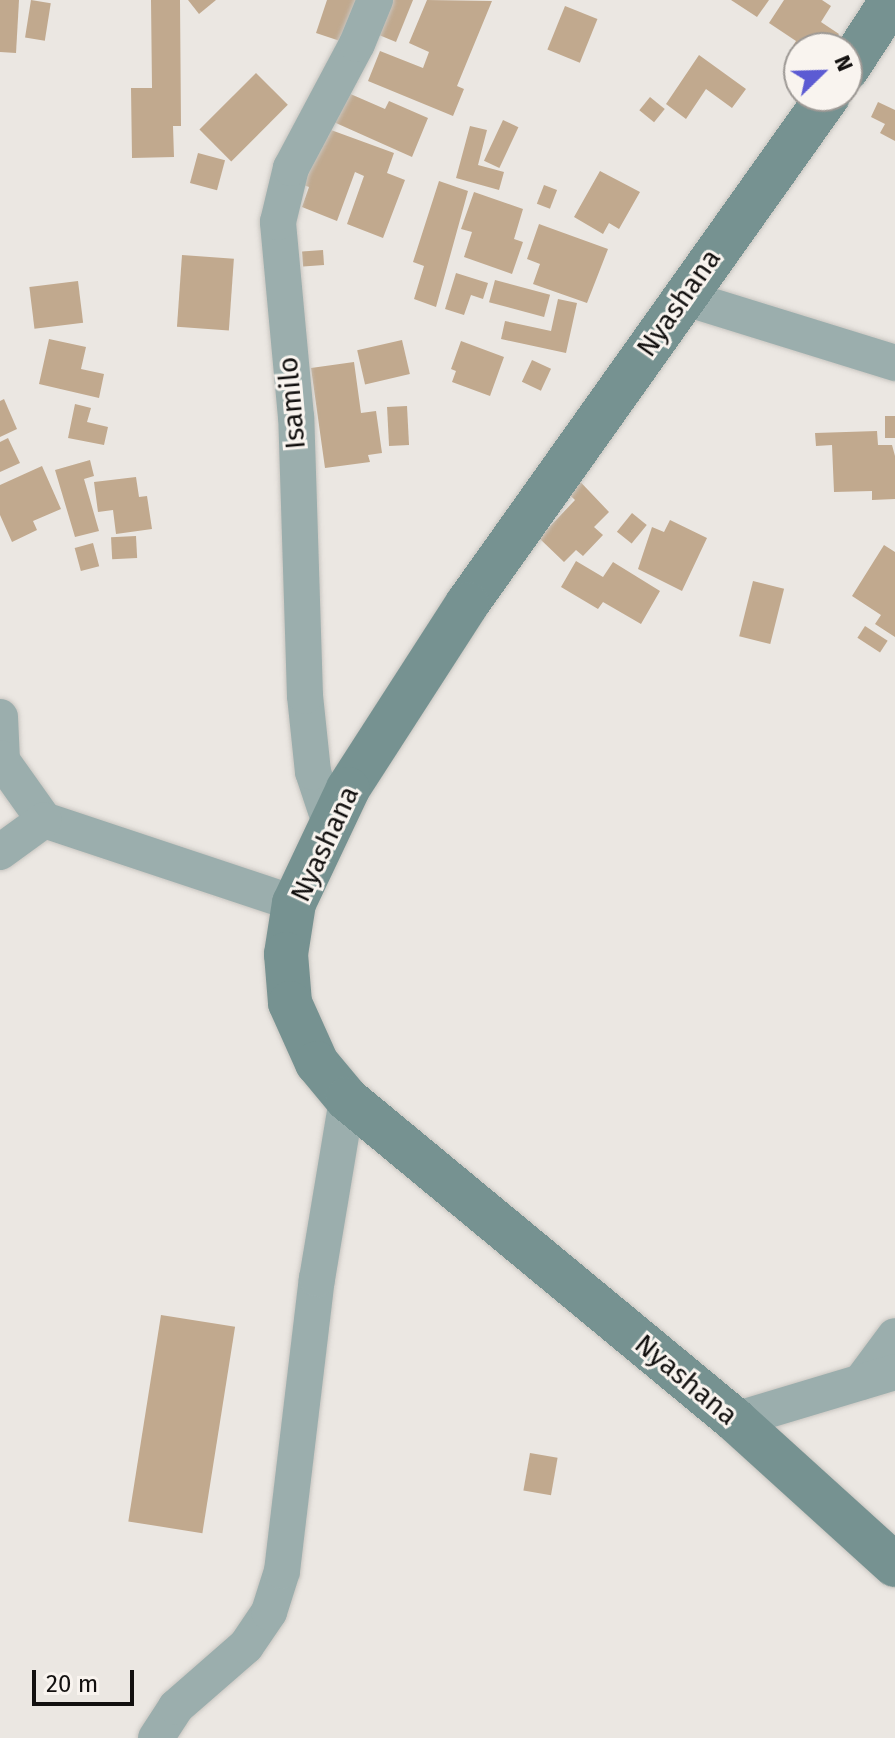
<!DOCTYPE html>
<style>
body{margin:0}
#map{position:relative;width:895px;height:1738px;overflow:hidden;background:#ebe7e2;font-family:"Fira Sans",sans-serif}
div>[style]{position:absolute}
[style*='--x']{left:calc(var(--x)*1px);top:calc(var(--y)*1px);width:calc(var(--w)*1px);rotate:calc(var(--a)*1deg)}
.building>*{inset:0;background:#c1a98e;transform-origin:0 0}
.roads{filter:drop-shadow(0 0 2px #c8c5c0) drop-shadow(0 0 2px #c8c5c0)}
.street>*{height:36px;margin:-18px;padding:0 18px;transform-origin:18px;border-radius:18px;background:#9baead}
.secondary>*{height:44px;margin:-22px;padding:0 22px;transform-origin:22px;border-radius:22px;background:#769291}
span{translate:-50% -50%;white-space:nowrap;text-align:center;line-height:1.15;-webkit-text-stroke:6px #f9f4ef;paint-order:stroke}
.street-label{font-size:28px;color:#12100f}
.north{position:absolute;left:783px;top:32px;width:80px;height:80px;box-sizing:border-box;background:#f9f4ef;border:2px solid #9d9995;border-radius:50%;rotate:67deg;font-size:22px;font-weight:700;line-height:32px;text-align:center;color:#12100f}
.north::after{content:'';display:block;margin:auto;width:28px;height:36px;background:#5c5bd3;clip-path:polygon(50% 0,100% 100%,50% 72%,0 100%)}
.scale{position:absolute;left:32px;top:1670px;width:102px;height:36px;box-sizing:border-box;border:4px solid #12100f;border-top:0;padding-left:10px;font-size:24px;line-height:28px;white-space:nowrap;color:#12100f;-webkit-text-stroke:6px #f9f4ef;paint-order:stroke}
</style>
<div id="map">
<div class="building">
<i style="clip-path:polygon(0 0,19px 0,16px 53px,0 52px)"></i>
<i style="left:31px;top:0;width:20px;height:38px;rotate:9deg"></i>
<i style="clip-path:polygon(151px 0,180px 0,181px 126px,173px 126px,174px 157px,132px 158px,131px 88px,152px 88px)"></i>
<i style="clip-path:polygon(188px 0,216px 0,199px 14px)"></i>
<i style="clip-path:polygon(327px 0,364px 0,349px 44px,316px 33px)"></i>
<i style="clip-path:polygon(392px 0,413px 0,396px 42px,379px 35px)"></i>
<i style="clip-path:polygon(427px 0,492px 1px,457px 86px,464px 89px,453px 116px,368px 81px,380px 51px,423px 68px,429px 52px,409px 43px)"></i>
<i style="clip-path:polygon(731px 0,769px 0,757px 17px)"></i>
<i style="clip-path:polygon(784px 0,822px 0,831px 6px,821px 22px,839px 34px,830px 48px,799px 50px,793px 46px,796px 41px,769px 23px)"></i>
<i style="left:565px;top:6px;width:35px;height:47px;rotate:22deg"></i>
<i style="clip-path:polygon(699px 55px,746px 89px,732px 108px,706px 89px,686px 119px,666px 104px)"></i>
<i style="left:256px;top:73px;width:45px;height:80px;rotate:45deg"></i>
<i style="clip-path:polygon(339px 89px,385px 109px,389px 101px,428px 118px,412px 157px,327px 119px)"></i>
<i style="left:650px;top:97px;width:19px;height:17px;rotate:39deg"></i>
<i style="clip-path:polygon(878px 102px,895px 110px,895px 141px,880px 133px,885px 124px,871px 117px)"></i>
<i style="left:503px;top:120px;width:17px;height:45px;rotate:25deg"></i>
<i style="clip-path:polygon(470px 126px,487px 130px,478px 165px,504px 172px,499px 190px,456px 178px)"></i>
<i style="clip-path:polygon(331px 130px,394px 153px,387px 173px,405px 180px,383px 238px,347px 224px,364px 176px,355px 172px,337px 221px,302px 207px,309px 187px,293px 181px,311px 131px,328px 137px)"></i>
<i style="left:198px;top:153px;width:28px;height:31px;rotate:15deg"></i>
<i style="clip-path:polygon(600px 171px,640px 192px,619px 229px,609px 223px,603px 234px,574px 217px)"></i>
<i style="clip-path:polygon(439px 181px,468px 191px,436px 307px,414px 299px,424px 266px,413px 262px)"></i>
<i style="left:544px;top:185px;width:14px;height:20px;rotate:21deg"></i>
<i style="clip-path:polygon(474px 192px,523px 209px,514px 239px,523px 242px,512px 274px,464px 257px,472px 232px,461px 229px)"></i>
<i style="clip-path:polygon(539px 224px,608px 249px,587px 303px,533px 284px,540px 264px,527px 259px)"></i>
<i style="left:323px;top:250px;width:15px;height:21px;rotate:86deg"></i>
<i style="left:182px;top:255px;width:52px;height:72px;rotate:4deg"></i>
<i style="clip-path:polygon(456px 273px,488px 283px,483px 299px,471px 295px,464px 315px,445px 309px)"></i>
<i style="left:495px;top:280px;width:57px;height:23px;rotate:15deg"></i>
<i style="left:78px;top:281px;width:42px;height:49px;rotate:83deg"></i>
<i style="clip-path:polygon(558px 299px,577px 303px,566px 353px,501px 339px,505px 321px,551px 331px)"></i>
<i style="clip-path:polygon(49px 339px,86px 347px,81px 369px,104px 374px,99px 398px,39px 384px)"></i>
<i style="left:402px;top:340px;width:35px;height:46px;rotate:77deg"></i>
<i style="clip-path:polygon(461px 341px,504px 357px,490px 396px,452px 382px,456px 371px,451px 369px)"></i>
<i style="left:532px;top:360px;width:21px;height:24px;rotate:25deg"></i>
<i style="clip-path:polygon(354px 362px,361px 413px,376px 411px,382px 453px,368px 455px,370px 462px,325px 468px,311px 368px)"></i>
<i style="clip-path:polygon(4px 399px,17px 429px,0 437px,0 401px)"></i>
<i style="clip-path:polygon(75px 404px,91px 408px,87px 422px,108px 427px,104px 445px,68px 438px)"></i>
<i style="left:407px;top:406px;width:39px;height:20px;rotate:87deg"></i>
<i style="left:885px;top:416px;width:10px;height:22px"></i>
<i style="clip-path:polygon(877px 431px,878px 445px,892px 445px,895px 456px,895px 499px,872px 500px,872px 491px,834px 492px,832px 445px,816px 446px,815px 433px)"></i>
<i style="clip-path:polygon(8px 438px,20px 463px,0 472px,0 442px)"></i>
<i style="clip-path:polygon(90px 460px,94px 476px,84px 479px,99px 531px,75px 537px,55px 470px)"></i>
<i style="clip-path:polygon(42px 466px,61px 509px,33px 521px,37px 530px,12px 542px,0 515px,0 485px)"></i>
<i style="clip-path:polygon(570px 471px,609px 512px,594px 527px,603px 535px,583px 556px,576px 550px,564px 562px,539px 538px,575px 500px,558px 484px)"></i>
<i style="clip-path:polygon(136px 477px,139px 497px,147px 496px,152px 529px,116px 534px,113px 510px,98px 512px,94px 482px)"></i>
<i style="left:632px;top:513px;width:19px;height:24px;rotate:39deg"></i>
<i style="clip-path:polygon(670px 520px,707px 538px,682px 591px,638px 569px,652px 527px,664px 532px)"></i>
<i style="left:136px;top:536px;width:22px;height:25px;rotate:87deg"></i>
<i style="left:93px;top:543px;width:24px;height:19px;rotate:75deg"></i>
<i style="clip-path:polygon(884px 545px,895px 552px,895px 637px,875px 624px,881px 615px,852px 596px)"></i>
<i style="clip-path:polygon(576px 561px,603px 577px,613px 562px,660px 591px,641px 624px,603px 602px,598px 609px,561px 587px)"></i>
<i style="left:753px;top:581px;width:32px;height:57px;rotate:14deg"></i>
<i style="left:865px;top:626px;width:27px;height:14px;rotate:33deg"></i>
<i style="left:161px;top:1315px;width:75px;height:209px;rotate:9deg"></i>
<i style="left:530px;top:1453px;width:28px;height:38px;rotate:10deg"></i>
</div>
<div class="roads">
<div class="street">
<i style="--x:682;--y:297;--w:223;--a:17.2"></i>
<i style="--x:0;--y:717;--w:44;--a:87.4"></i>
<i style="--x:0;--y:758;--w:76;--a:54.6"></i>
<i style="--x:44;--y:820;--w:263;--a:18.4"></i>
<i style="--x:331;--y:826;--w:57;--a:-108.4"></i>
<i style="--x:313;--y:772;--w:76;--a:-96"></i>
<i style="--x:305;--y:696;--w:279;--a:-91.8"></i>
<i style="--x:296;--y:417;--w:196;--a:-95.3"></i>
<i style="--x:278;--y:222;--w:56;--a:-76.5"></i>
<i style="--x:291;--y:168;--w:140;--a:-62"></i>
<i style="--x:357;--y:44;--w:48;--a:-67.8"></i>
<i style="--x:0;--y:852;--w:54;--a:-36"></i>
<i style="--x:861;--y:1382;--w:57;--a:-53.5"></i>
<i style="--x:735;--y:1420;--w:167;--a:-16.7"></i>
<i style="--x:156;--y:1738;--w:37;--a:-57"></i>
<i style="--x:176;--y:1707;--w:93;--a:-41.1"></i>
<i style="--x:246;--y:1646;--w:41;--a:-55.9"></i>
<i style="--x:269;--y:1612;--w:43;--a:-72.4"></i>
<i style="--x:282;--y:1571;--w:294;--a:-83.2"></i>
<i style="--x:317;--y:1279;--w:182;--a:-80.5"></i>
</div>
<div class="secondary">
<i style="--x:847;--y:69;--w:82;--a:-56.9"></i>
<i style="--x:828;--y:96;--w:623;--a:125.4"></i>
<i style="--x:467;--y:604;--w:220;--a:122.8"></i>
<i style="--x:348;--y:789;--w:126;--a:115.3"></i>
<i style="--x:294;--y:903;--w:52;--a:98.9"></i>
<i style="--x:286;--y:954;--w:49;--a:85.3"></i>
<i style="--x:290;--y:1003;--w:66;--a:65.8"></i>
<i style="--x:317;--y:1063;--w:47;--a:50.2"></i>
<i style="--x:347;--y:1099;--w:504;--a:39.6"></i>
<i style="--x:735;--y:1420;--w:216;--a:42.2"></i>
</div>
</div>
<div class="street-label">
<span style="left:679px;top:303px;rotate:-55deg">Nyashana</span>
<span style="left:292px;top:403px;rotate:-95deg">Isamilo</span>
<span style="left:325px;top:844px;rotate:-65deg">Nyashana</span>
<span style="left:686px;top:1380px;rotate:40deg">Nyashana</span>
</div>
<div class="north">N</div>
<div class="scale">20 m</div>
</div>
